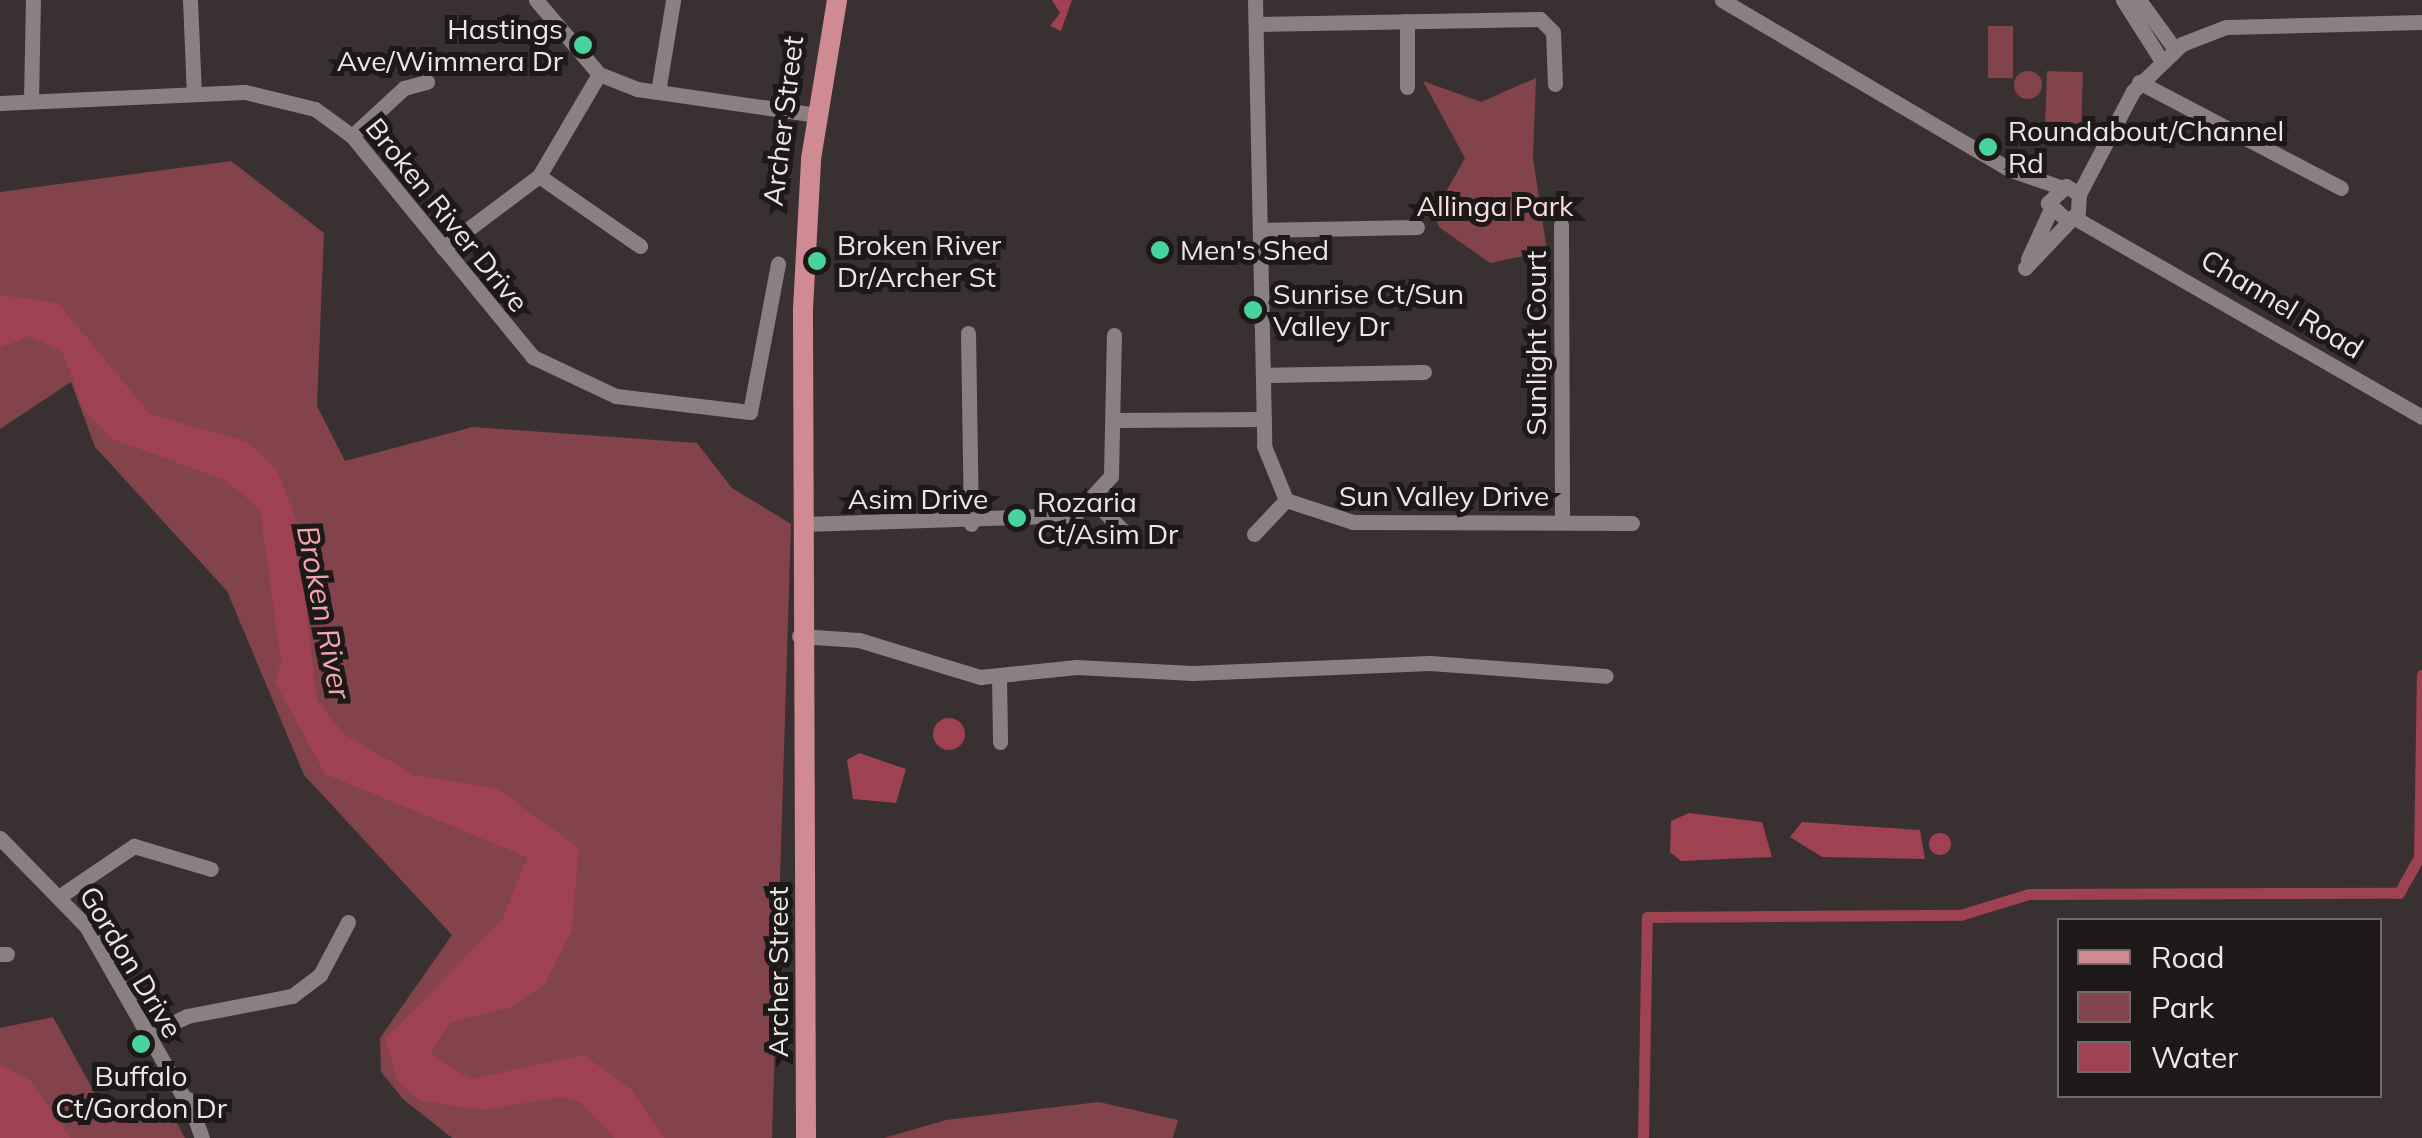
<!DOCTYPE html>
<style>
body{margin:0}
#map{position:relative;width:2422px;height:1138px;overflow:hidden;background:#393031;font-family:Mulish,sans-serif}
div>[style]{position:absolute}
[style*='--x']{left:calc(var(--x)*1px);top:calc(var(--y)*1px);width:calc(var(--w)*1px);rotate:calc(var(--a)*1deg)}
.green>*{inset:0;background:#82434b;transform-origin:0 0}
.round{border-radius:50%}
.water>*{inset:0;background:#9e4150}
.canal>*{height:11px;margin:-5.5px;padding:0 5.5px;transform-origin:5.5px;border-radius:5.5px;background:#9e4150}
.minor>*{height:15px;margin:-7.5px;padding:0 7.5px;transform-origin:7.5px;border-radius:7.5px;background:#8a8081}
.major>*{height:20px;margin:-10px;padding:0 10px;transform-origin:10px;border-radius:10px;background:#d08a92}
.dots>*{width:28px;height:28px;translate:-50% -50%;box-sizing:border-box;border:5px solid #1d1919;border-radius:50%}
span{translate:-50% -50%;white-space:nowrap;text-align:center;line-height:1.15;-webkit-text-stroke:10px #1d1919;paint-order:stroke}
.poi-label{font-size:28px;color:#ece7e7}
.right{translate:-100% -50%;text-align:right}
.left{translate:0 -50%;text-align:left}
.street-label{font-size:28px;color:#ece7e7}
.park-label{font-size:28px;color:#f8dcde}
.water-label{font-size:30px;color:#f3a6ad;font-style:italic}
.legend{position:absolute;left:2057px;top:918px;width:325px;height:180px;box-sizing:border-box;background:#1d1919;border:2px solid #706b6b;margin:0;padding:12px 18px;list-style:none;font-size:30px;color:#ece7e7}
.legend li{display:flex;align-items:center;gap:20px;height:50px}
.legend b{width:50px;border:2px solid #706b6b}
</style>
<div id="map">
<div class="green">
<i style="left:1988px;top:26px;width:25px;height:52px"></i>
<i class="round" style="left:2014px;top:71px;width:28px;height:28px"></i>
<i style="left:2047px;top:71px;width:36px;height:56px;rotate:2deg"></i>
<i style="clip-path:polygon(1536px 78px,1533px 158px,1547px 251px,1490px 263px,1439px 227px,1434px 213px,1465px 158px,1423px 81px,1481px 102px)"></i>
<i style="clip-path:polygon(231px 161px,324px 233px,317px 406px,345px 461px,473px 427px,697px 443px,732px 488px,791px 524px,772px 1138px,452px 1138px,403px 1099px,381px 1072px,380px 1038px,452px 935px,304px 775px,227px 591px,95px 447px,71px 382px,0 429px,0 192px)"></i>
<i style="clip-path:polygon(53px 1017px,104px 1110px,164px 1099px,185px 1138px,0 1138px,0 1028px)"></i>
<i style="clip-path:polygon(1099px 1102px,1178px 1120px,1173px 1138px,884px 1138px,946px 1120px)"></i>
</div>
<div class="water">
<i style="clip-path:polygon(1052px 0,1072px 0,1061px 31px,1050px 26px,1060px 13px)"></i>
<i style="clip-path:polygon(0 295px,58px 303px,150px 414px,248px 442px,277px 470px,296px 519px,317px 700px,344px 734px,414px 775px,498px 789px,579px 848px,572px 929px,545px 984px,511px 1007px,450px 1023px,430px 1054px,471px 1079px,583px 1055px,631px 1088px,665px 1138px,614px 1138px,582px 1103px,562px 1097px,485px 1110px,421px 1101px,398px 1082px,385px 1039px,502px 920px,527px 857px,325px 774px,275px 682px,281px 662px,260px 509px,225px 480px,112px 439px,82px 408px,63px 352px,30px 336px,0 348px)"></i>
<i class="round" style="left:933px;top:718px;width:32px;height:32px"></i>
<i style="clip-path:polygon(859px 753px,906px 769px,896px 803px,853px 799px,847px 760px)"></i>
<i style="clip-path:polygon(1689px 813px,1762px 822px,1772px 857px,1681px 861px,1670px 852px,1671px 821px)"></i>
<i style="clip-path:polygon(1802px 822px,1920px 830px,1925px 859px,1822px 857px,1790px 837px)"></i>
<i class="round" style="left:1929px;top:833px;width:22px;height:22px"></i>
<i style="clip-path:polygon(0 1065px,30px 1080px,71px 1138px,0 1138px)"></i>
</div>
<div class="canal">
<i style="--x:1643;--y:1138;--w:221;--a:-89"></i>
<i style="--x:1647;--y:917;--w:313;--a:-0.4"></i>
<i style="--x:1960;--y:915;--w:72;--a:-16.9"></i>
<i style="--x:2029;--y:894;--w:370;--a:-0.2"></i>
<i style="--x:2399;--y:893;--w:41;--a:-60.9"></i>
<i style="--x:2419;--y:857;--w:182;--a:-89.1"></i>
</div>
<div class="minor">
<i style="--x:190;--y:0;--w:94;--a:87.6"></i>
<i style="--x:536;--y:0;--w:97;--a:49.6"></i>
<i style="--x:599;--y:74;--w:41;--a:21.5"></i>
<i style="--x:637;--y:89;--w:182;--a:8.2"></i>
<i style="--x:1255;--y:0;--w:446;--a:88.8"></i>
<i style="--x:1264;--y:446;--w:58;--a:67.8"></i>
<i style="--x:1286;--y:500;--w:71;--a:18.2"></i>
<i style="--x:1353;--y:522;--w:279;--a:0.2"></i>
<i style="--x:1722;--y:0;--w:335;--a:30.5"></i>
<i style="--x:2011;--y:170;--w:52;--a:19.1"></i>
<i style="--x:2123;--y:0;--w:69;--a:57.5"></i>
<i style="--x:2139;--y:0;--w:59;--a:53.9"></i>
<i style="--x:1407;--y:21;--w:66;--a:90"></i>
<i style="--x:1256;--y:24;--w:284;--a:-1"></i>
<i style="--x:1540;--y:19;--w:18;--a:45"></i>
<i style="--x:1553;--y:32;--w:52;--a:87.8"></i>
<i style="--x:2139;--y:82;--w:228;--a:27.7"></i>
<i style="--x:658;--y:92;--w:93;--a:-80.7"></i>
<i style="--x:31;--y:101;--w:101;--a:-88.9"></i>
<i style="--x:0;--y:103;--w:245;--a:-2.6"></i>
<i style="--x:245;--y:92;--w:72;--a:13.7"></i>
<i style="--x:315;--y:109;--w:46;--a:36.1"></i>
<i style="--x:352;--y:136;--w:286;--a:50.7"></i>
<i style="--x:533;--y:357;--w:92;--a:25.2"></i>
<i style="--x:616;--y:396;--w:135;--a:6.8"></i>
<i style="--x:750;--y:412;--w:151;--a:-79.3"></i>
<i style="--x:352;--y:136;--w:71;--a:-42.7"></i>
<i style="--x:404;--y:88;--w:24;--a:-15"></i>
<i style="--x:539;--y:176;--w:123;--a:34.7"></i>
<i style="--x:2079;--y:194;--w:116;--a:-62.3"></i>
<i style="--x:2133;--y:91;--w:68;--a:-43.8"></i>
<i style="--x:2182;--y:44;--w:47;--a:-21.1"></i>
<i style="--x:2226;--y:27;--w:196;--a:-1.5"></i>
<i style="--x:2073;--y:217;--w:402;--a:29.8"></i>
<i style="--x:1561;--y:225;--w:297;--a:89.8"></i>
<i style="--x:1260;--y:230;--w:157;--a:-1.1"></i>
<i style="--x:443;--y:248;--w:120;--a:-36.9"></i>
<i style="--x:539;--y:176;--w:118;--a:-59.5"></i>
<i style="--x:2028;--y:259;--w:53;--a:-65.4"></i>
<i style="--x:2025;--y:268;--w:77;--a:-46.6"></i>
<i style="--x:2078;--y:212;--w:18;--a:-87"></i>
<i style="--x:2079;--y:194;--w:15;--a:-148"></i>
<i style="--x:2066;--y:186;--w:25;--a:137"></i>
<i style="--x:2048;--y:203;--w:24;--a:42"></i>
<i style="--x:968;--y:333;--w:191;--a:89.1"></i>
<i style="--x:1263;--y:375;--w:161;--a:-1.1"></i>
<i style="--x:1116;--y:420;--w:148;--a:-0.4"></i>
<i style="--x:1095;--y:502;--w:47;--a:45.9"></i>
<i style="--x:804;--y:524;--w:271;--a:-1.9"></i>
<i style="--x:1075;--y:515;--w:53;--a:-47.3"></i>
<i style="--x:1111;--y:476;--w:141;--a:-88.8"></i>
<i style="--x:1254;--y:534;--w:47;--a:-46.7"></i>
<i style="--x:799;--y:636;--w:60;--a:3.8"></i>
<i style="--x:859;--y:640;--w:127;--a:17"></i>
<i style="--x:980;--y:677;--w:97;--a:-5.9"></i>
<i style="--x:1076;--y:667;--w:117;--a:2.9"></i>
<i style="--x:1193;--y:673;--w:237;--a:-2.4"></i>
<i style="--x:1430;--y:663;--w:176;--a:4.2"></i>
<i style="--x:999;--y:675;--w:67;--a:89.1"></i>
<i style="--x:0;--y:838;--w:123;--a:45.7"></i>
<i style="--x:86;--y:926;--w:210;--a:60.3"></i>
<i style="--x:63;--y:894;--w:86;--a:-34.1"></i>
<i style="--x:134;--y:846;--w:80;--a:16.6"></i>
<i style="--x:0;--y:954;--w:7;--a:0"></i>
<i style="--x:148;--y:1035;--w:43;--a:-26"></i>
<i style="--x:187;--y:1016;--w:107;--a:-10.8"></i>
<i style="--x:292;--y:996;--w:35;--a:-37"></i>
<i style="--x:320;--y:975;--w:60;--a:-62.2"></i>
<i style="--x:188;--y:1099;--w:41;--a:70.3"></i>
</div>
<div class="major">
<i style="--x:806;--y:1138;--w:829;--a:-90.21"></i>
<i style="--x:803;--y:309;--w:150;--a:-86.9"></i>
<i style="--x:811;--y:159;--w:161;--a:-80.7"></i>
</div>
<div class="dots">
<i style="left:583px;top:45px;background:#48d49d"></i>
<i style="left:1988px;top:147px;background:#48d49d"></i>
<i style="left:1160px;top:250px;background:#48d49d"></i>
<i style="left:817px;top:261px;background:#48d49d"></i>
<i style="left:1253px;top:310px;background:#48d49d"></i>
<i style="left:1017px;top:518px;background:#48d49d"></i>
<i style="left:141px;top:1044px;background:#48d49d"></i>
</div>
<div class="poi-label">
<span class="right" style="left:563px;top:45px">Hastings<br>Ave/Wimmera Dr</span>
<span class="left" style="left:2008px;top:147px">Roundabout/Channel<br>Rd</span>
<span class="left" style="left:837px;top:261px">Broken River<br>Dr/Archer St</span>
<span class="left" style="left:1180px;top:250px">Men's Shed</span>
<span class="left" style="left:1273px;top:310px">Sunrise Ct/Sun<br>Valley Dr</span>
<span class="left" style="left:1037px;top:518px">Rozaria<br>Ct/Asim Dr</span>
<span style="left:141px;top:1092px">Buffalo<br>Ct/Gordon Dr</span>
</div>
<div class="street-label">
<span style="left:783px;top:121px;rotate:-83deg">Archer Street</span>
<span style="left:447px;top:215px;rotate:51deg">Broken River Drive</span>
<span style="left:2282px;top:304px;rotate:31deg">Channel Road</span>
<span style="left:1536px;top:343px;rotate:-90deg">Sunlight Court</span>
<span style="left:1444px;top:496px">Sun Valley Drive</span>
<span style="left:918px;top:499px">Asim Drive</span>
<span style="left:131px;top:962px;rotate:59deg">Gordon Drive</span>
<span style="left:778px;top:972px;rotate:-90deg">Archer Street</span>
</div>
<div class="park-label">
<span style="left:1495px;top:206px">Allinga Park</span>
</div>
<div class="water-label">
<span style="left:324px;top:612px;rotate:79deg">Broken River</span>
</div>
<ul class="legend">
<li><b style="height:12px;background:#d08a92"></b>Road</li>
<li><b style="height:28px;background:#82434b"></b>Park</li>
<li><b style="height:28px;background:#9e4150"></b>Water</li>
</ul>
</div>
